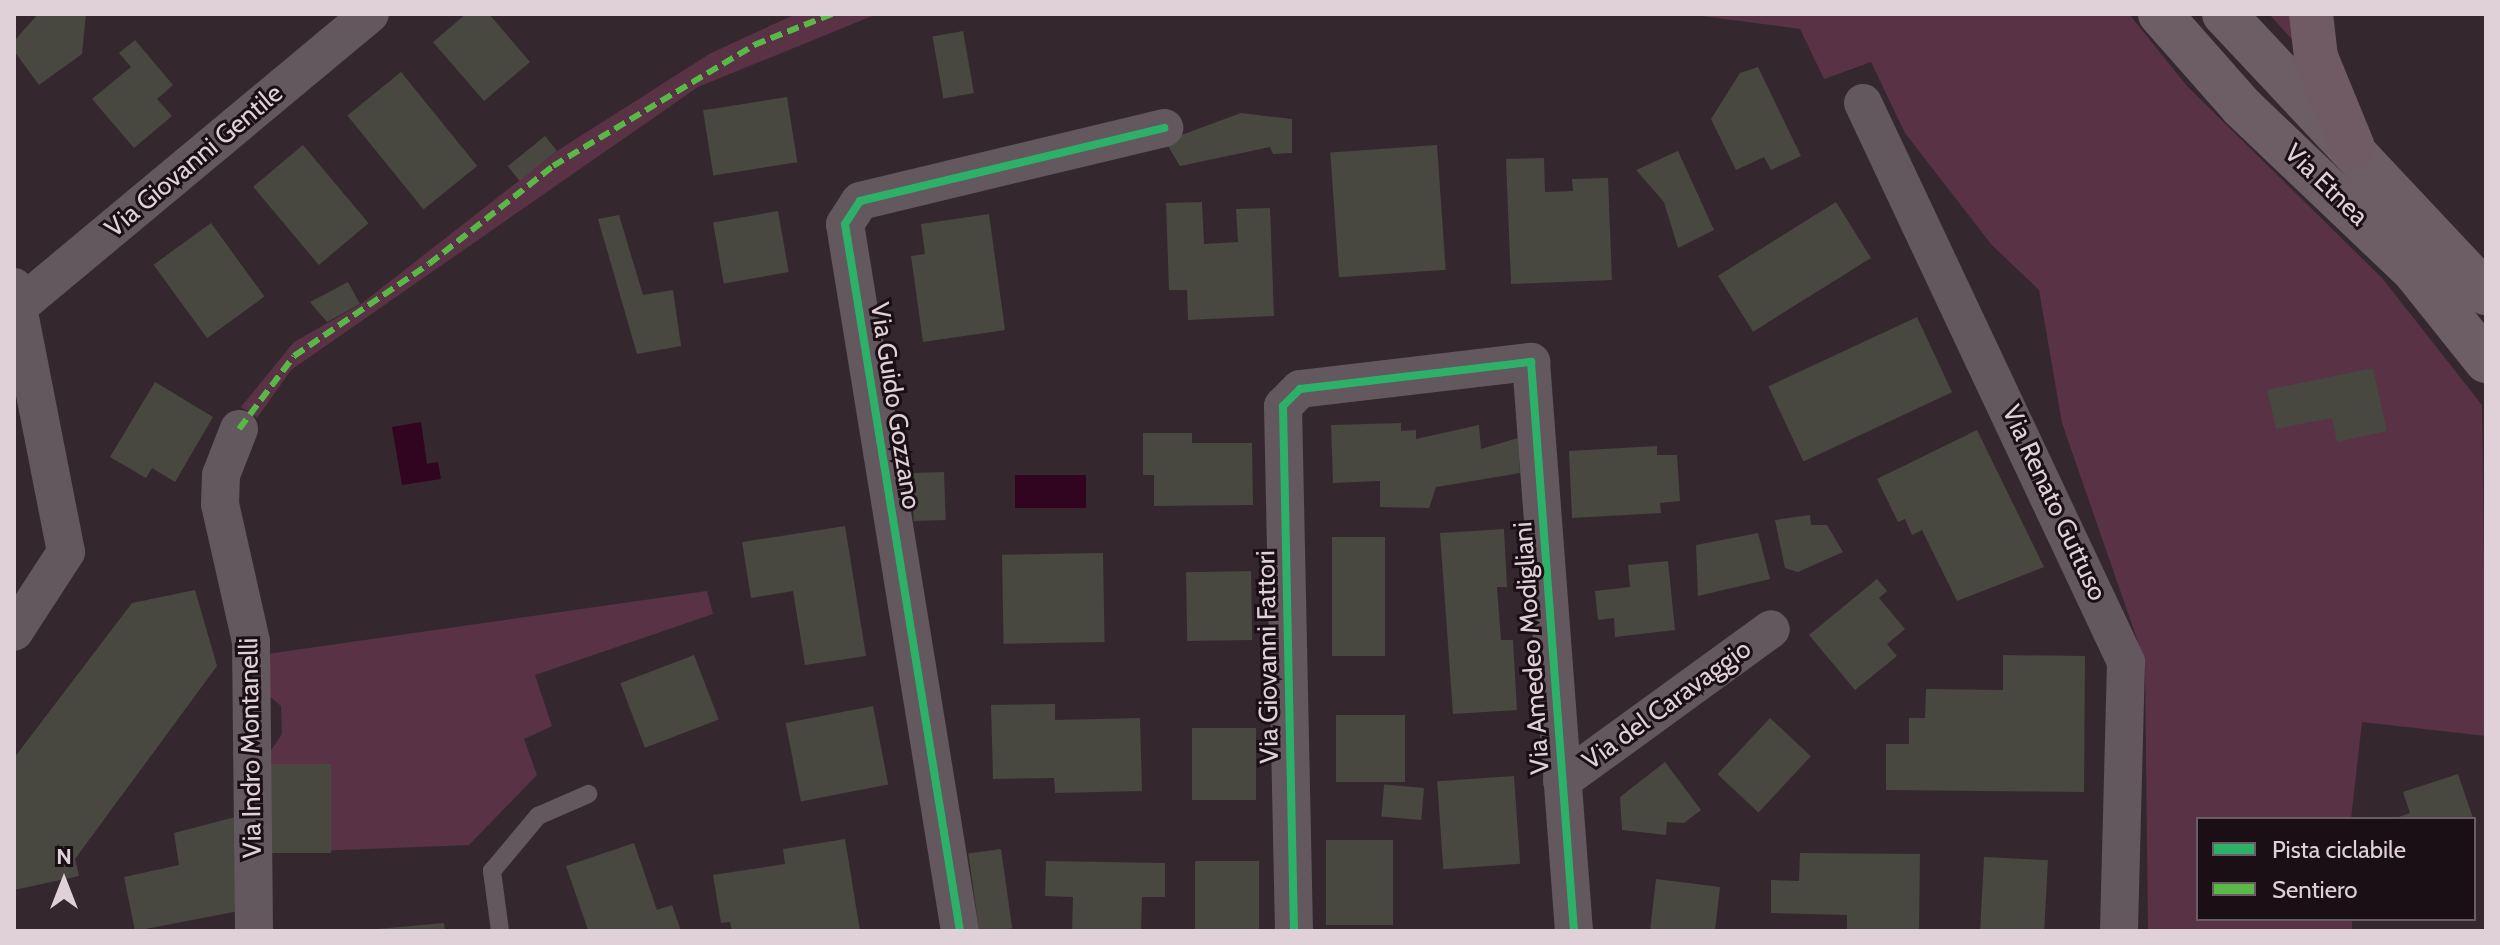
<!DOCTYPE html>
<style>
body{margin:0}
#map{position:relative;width:2500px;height:945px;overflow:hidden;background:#34282e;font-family:Cabin,sans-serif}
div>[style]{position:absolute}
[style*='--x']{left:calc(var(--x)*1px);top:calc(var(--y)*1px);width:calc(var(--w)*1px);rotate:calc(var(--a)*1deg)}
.green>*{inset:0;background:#593246}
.water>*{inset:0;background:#31041f;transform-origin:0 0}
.building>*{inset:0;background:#484740;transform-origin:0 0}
.lane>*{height:18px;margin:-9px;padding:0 9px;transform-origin:9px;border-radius:9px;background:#62585d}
.street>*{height:38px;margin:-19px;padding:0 19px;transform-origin:19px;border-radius:19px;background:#62585d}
.primary>*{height:44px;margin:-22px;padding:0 22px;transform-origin:22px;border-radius:22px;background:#6d5d65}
.highway>*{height:44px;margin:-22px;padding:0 22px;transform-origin:22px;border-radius:22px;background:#705b65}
.quiet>*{height:6px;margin-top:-3px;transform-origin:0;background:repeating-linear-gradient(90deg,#58b947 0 12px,transparent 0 18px)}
.cycleway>*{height:8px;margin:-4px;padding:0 4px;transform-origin:4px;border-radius:4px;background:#2db169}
span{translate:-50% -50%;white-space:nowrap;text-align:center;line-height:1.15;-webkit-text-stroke:6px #1a0f14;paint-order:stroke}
.street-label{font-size:26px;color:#e0d0d7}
.frame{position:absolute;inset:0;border:16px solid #e0d0d7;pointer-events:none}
.legend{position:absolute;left:2196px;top:817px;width:280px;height:104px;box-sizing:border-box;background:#1a0f14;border:2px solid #695c62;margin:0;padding:10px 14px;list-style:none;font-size:24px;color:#e0d0d7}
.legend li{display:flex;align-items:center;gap:16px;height:40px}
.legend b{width:40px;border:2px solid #695c62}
.north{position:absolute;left:24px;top:841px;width:80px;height:80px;-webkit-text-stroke:6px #1a0f14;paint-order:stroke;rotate:0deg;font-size:22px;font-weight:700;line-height:32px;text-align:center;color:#e0d0d7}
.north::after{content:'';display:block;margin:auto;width:28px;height:36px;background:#e0d0d7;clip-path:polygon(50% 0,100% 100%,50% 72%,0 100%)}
</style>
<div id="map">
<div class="green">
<i style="clip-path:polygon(796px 14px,877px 14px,698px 87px,291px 370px,257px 418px,241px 407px,294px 342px,361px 304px,557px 151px,711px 53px)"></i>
<i style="clip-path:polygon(1687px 14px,2129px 14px,2187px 86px,2382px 278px,2482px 405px,2486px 736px,2362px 722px,2351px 819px,2198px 819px,2198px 919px,2352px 919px,2352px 931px,2148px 931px,2145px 662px,2062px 423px,2039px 290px,1991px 244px,1905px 133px,1871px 62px,1824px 79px,1800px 29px)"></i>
<i style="clip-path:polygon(2269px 14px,2295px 14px,2297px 45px)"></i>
<i style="clip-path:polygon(707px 591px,713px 614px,535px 675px,552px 726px,524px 739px,537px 775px,469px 845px,266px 853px,268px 755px,282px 734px,281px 706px,268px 695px,267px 654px)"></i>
</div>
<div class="water">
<i style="clip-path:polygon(421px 422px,427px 464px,438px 462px,441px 479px,402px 485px,392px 427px)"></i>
<i style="left:1015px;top:475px;width:71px;height:33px"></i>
</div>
<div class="building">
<i style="clip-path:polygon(38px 14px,86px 14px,82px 54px,39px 85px,14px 51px,14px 41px)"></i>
<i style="clip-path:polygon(466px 14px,489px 14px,530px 62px,484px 101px,433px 42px)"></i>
<i style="left:963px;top:31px;width:63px;height:31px;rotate:80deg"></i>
<i style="clip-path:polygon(135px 40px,173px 85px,157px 99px,172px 116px,134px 148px,92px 99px,131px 67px,119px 53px)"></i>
<i style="clip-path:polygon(1758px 67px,1801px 156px,1771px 170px,1764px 157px,1736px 170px,1711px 119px,1740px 73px)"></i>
<i style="left:401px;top:72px;width:121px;height:69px;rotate:51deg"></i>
<i style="left:787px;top:97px;width:66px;height:85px;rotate:81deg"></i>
<i style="clip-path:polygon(1241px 113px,1292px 119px,1292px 153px,1273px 154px,1270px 147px,1180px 166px,1165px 141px)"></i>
<i style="left:545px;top:136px;width:19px;height:48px;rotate:51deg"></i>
<i style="left:303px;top:145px;width:102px;height:65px;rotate:50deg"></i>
<i style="left:1437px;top:145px;width:125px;height:107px;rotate:86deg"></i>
<i style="clip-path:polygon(1678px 151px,1714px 230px,1678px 248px,1664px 202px,1636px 170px)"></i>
<i style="clip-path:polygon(1544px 158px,1545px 192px,1573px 191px,1572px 179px,1608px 178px,1612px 280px,1511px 284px,1506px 159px)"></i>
<i style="clip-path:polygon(1202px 202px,1204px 244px,1238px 242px,1236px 209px,1270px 208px,1274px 316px,1188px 320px,1187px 290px,1169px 290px,1166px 203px)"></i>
<i style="left:1836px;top:202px;width:66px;height:139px;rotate:58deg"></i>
<i style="left:778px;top:211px;width:62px;height:66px;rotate:80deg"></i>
<i style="clip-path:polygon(989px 214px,1005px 330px,923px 342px,911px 256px,925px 254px,921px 224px)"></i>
<i style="clip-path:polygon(619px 215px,643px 295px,673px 290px,681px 346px,637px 354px,598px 219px)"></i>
<i style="left:211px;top:223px;width:91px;height:71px;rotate:54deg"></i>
<i style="clip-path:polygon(348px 282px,360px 304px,327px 322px,310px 302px)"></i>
<i style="left:1917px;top:317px;width:83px;height:164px;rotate:65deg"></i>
<i style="clip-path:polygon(2373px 368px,2387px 431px,2337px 442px,2332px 418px,2276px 429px,2267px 390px)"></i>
<i style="clip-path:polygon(155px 382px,213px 417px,175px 482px,152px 468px,146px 478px,110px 457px)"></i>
<i style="clip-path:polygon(1401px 423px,1401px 431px,1416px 430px,1416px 439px,1479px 425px,1481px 449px,1518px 438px,1520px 473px,1436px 487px,1429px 508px,1380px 507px,1380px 481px,1333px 483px,1331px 425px)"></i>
<i style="clip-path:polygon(1977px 430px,2044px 567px,1957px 601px,1922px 530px,1912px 535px,1905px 519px,1898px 522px,1877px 479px)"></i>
<i style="clip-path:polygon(1143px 433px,1192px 433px,1192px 443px,1252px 443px,1253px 505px,1154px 506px,1154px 475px,1143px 475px)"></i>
<i style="clip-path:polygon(1657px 446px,1657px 455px,1677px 455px,1680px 501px,1660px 503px,1661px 513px,1572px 518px,1569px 451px)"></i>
<i style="left:944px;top:472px;width:48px;height:32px;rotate:88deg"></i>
<i style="clip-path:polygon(1810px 515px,1811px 525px,1827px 525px,1843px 552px,1798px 572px,1785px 568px,1775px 520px)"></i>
<i style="clip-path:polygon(845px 526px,866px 656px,805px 665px,793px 591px,751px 598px,742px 542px)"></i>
<i style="clip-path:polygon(1504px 529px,1507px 587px,1497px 587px,1501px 640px,1513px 640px,1517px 710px,1453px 714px,1440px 533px)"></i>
<i style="clip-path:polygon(1758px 533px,1770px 579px,1698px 596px,1696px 545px)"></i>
<i style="left:1332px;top:537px;width:53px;height:119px"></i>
<i style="left:1103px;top:553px;width:89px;height:101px;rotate:89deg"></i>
<i style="clip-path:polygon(1668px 561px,1675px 630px,1615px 637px,1614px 618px,1598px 620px,1595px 591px,1630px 587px,1628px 565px)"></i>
<i style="left:1251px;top:571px;width:69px;height:65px;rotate:89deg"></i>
<i style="clip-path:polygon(1877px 579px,1887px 591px,1879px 598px,1905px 629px,1887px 644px,1897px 656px,1855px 690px,1809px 635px)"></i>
<i style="clip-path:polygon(195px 590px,217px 666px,75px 859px,79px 876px,14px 890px,14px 758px,132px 603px)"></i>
<i style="left:694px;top:655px;width:69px;height:79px;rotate:69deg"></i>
<i style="clip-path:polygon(2003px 655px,2085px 656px,2084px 792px,1886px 790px,1886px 744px,1909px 744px,1909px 718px,1925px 718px,1926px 689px,2003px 690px)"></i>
<i style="clip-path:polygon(1055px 704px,1055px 720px,1140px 718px,1142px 791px,1055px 793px,1054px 778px,993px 779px,991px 705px)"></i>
<i style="left:873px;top:706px;width:80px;height:89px;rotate:79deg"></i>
<i style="left:1336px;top:715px;width:69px;height:67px"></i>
<i style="left:1770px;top:718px;width:56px;height:77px;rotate:43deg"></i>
<i style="left:1192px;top:728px;width:64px;height:72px"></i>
<i style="clip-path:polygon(1665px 762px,1701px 810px,1684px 823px,1667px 822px,1666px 835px,1622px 830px,1620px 797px)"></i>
<i style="left:266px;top:764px;width:65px;height:89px"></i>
<i style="clip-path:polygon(2458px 774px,2473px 818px,2393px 819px,2410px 813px,2403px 792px)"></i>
<i style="left:1514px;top:776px;width:88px;height:77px;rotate:86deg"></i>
<i style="left:1424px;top:788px;width:32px;height:40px;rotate:95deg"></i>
<i style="clip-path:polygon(239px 816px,239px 911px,135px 931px,124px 877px,179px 865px,174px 833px)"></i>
<i style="clip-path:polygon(845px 839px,860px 931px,732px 931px,730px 922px,721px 923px,713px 875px,785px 864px,783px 849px)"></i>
<i style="left:1326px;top:840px;width:67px;height:85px"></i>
<i style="clip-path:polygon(634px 843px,657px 910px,672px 905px,681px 931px,588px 930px,566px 866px)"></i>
<i style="left:1001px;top:849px;width:80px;height:33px;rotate:82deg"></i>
<i style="clip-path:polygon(1800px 853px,1920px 854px,1919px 931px,1847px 931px,1847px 915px,1771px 913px,1771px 880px,1799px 881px)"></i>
<i style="left:1984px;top:857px;width:64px;height:74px;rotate:3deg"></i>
<i style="clip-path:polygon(1046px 861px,1165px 863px,1165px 897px,1142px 897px,1141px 931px,1072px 931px,1073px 897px,1045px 896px)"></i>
<i style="left:1195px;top:861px;width:64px;height:70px"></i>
<i style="clip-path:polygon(1656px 879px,1720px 887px,1715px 931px,1650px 931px)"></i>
<i style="clip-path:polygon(444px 923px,445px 931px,377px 931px,377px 929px)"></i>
</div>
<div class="lane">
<i style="--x:500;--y:931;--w:61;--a:-97.6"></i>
<i style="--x:492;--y:871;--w:72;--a:-50.1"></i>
<i style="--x:538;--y:816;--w:55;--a:-23.7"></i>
</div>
<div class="street">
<i style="--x:1863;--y:103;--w:618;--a:64.8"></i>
<i style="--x:2126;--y:662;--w:269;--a:91.5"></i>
<i style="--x:14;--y:287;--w:270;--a:78.9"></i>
<i style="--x:66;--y:552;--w:95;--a:123"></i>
<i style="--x:18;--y:307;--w:458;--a:-39.8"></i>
<i style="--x:239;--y:429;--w:49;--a:111.4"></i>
<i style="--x:221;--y:475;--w:29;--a:92"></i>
<i style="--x:220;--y:504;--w:141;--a:77.3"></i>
<i style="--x:251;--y:642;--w:289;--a:89.4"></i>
<i style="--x:1562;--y:781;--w:258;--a:-36"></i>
<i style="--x:960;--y:931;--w:716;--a:-99.24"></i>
<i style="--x:845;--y:224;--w:27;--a:-57"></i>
<i style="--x:860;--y:201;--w:313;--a:-13.5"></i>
<i style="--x:1294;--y:931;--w:525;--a:-91.2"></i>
<i style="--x:1283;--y:406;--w:24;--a:-45"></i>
<i style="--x:1300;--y:389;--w:233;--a:-6.7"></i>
<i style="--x:1531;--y:362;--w:571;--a:85.68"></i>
</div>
<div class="primary">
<i style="--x:2160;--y:14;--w:124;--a:48.6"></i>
<i style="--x:2242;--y:107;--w:239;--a:43.6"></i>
<i style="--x:2415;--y:272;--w:114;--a:51.4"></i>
<i style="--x:2224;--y:14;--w:383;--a:46.8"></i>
</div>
<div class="highway">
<i style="--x:2311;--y:14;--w:43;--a:83.4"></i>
<i style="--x:2316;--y:57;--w:97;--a:67.7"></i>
</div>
<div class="quiet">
<i style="--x:239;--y:429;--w:91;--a:-53"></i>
<i style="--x:294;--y:356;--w:163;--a:-34.3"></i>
<i style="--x:429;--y:264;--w:158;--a:-38.3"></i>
<i style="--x:553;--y:166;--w:235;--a:-31"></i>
<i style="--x:754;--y:45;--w:84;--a:-21.7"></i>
</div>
<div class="cycleway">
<i style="--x:960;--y:931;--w:716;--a:-99.24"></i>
<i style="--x:845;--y:224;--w:27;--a:-57"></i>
<i style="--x:860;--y:201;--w:313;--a:-13.5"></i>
<i style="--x:1294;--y:931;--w:525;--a:-91.2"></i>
<i style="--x:1283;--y:406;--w:24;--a:-45"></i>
<i style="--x:1300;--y:389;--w:233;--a:-6.7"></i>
<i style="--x:1531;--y:362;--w:571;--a:85.68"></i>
</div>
<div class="street-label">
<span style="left:194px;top:161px;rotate:-40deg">Via Giovanni Gentile</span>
<span style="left:2326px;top:185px;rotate:44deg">Via Etnea</span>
<span style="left:895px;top:406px;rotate:81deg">Via Guido Gozzano</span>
<span style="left:2054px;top:503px;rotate:65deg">Via Renato Guttuso</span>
<span style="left:1532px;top:648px;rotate:-94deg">Via Amedeo Modigliani</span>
<span style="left:1268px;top:657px;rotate:-91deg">Via Giovanni Fattori</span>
<span style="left:1667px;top:705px;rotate:-36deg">Via del Caravaggio</span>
<span style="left:251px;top:748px;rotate:-91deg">Via Indro Montanelli</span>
</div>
<div class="frame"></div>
<ul class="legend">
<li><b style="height:10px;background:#2db169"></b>Pista ciclabile</li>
<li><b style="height:10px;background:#58b947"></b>Sentiero</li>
</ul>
<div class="north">N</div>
</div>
